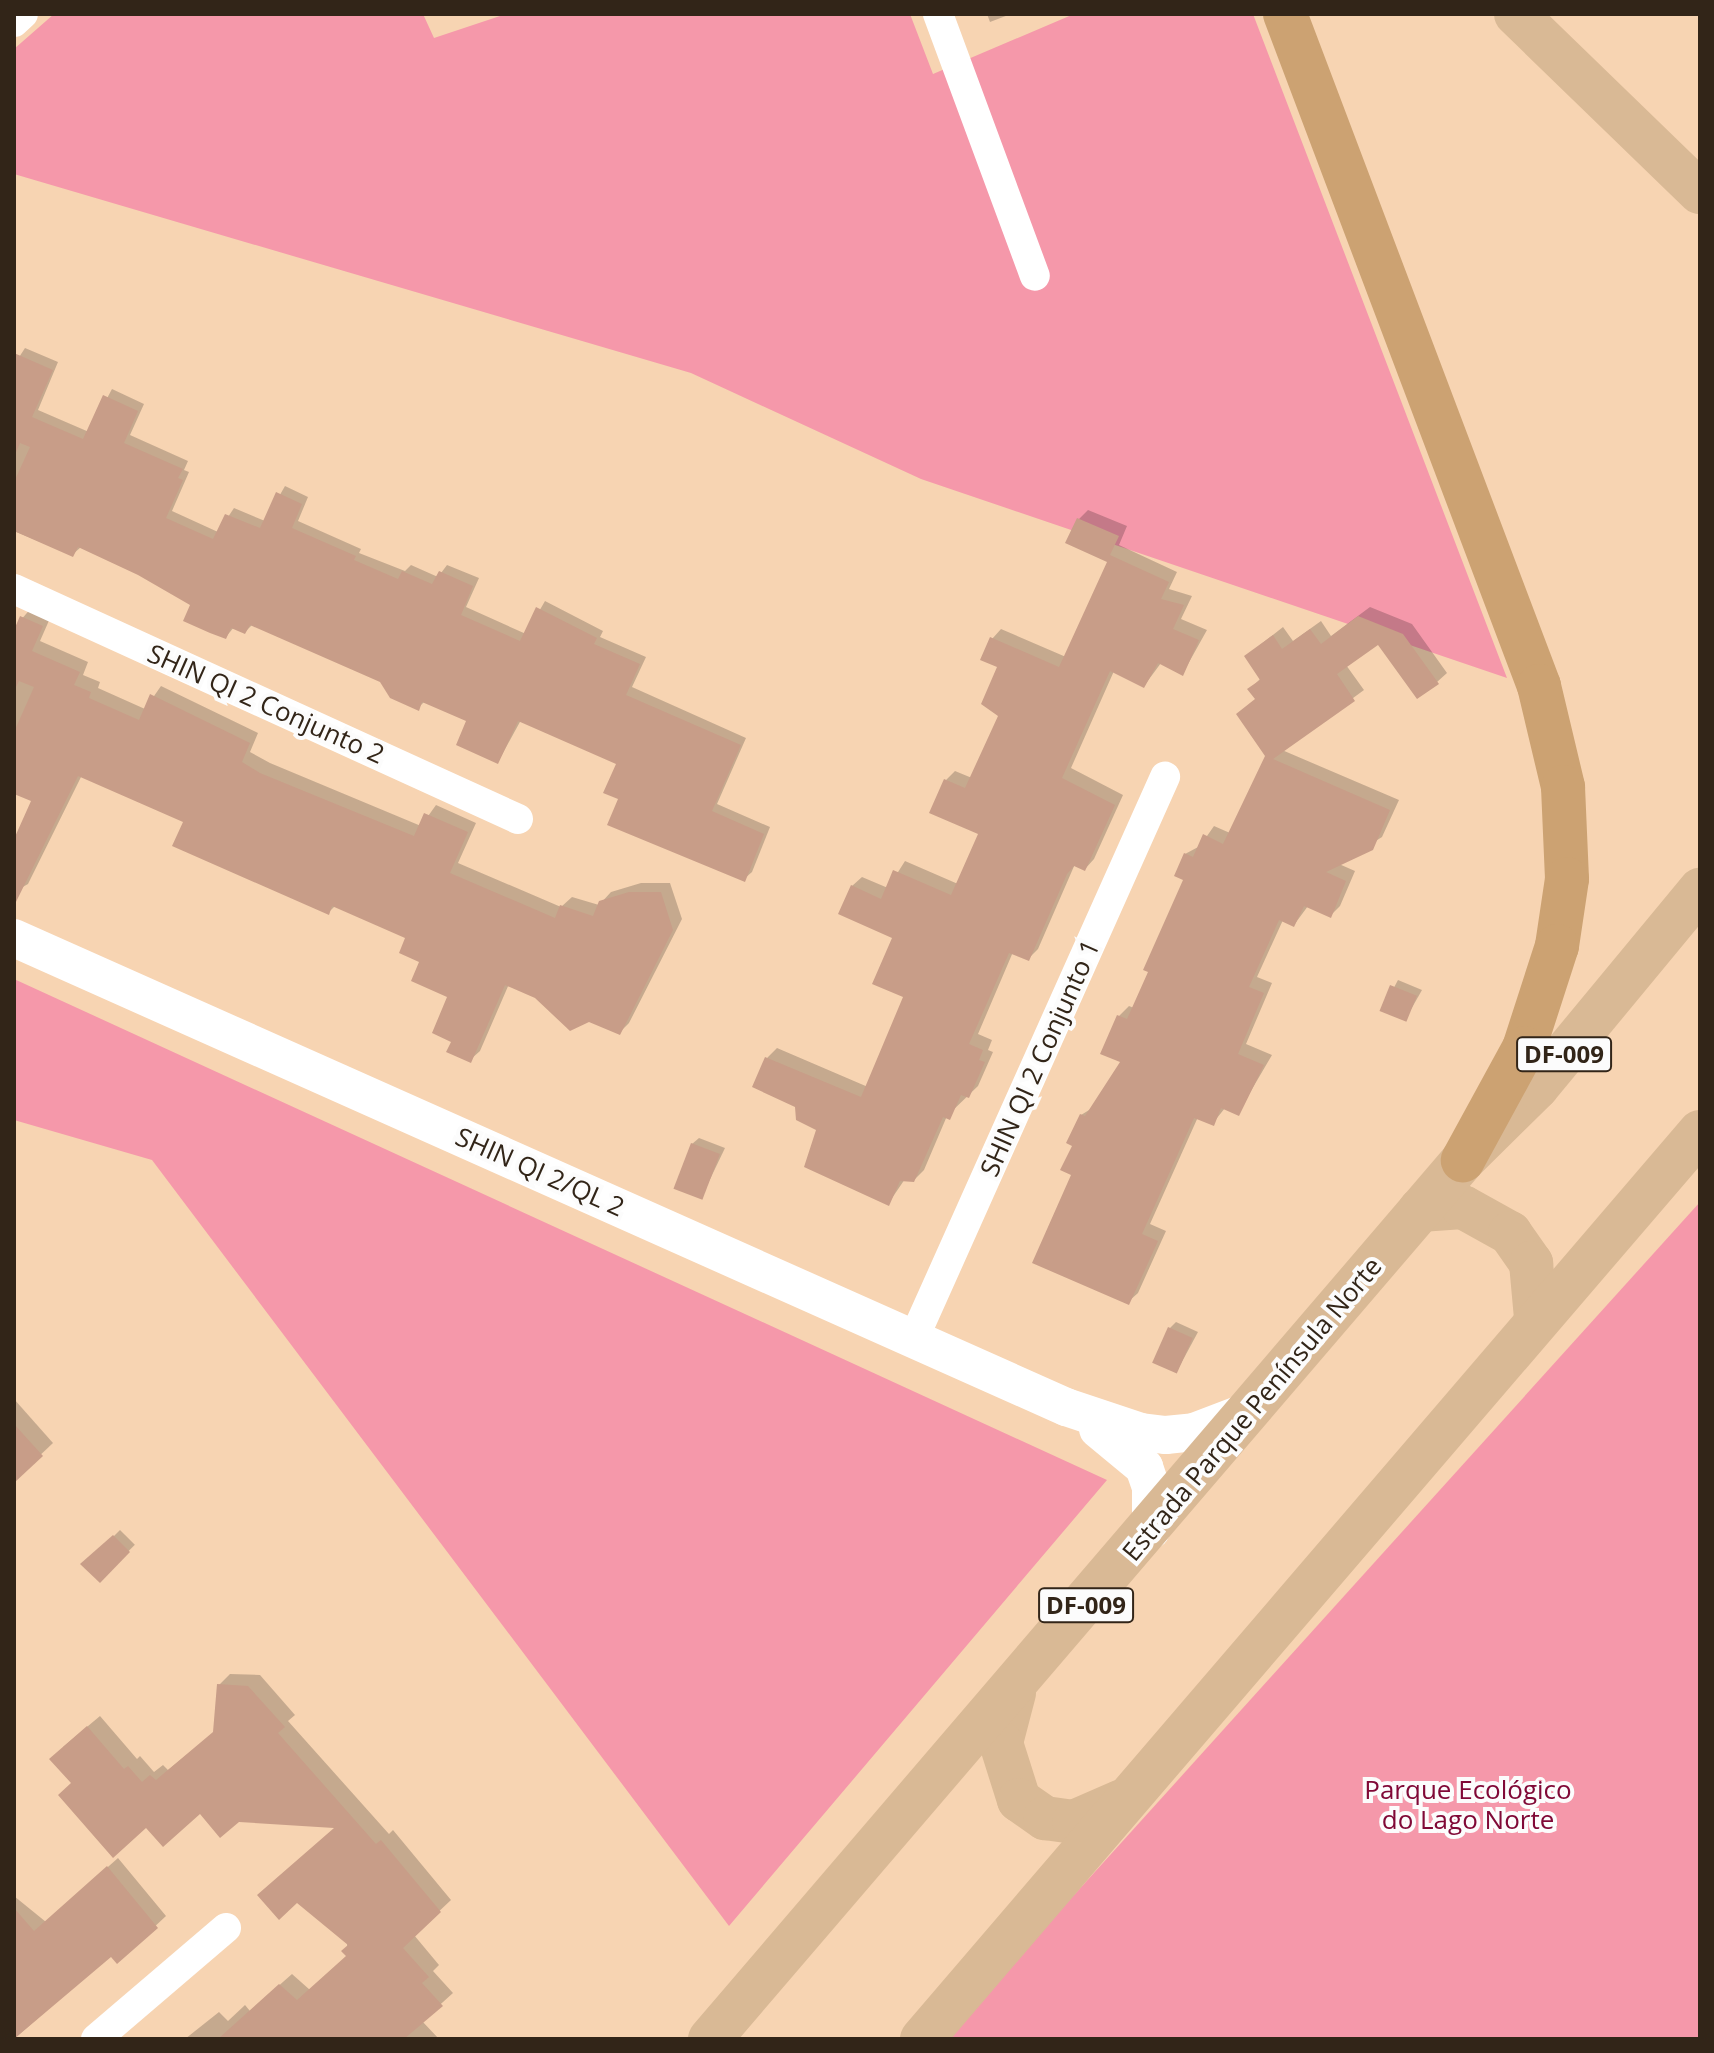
<!DOCTYPE html>
<meta charset="utf-8">
<style>
body{margin:0}
#map{position:relative;width:1714px;height:2053px;overflow:hidden;background:#f7d4b2;font-family:"Open Sans",sans-serif}
div>[style]{position:absolute}
[style*='--x']{left:calc(var(--x)*1px);top:calc(var(--y)*1px);width:calc(var(--w)*1px);rotate:calc(var(--a)*1deg)}
.green>*{inset:0;background:#f598aa}
.shadow>*{inset:0;background:#0003;transform-origin:0 0}
.building>*{inset:0;background:#c89d88;transform-origin:0 0}
.minor>*{height:30px;margin:-15px;padding:0 15px;transform-origin:15px;border-radius:15px;background:#fff}
.tertiary>*{height:38px;margin:-19px;padding:0 19px;transform-origin:19px;border-radius:19px;background:#fff}
.primary>*{height:44px;margin:-22px;padding:0 22px;transform-origin:22px;border-radius:22px;background:#d9b995}
.trunk>*{height:44px;margin:-22px;padding:0 22px;transform-origin:22px;border-radius:22px;background:#cca272}
span{translate:-50% -50%;white-space:nowrap;text-align:center;line-height:1.15;-webkit-text-stroke:8px #fcfcfc;paint-order:stroke}
.shield-label span{padding:2px 6px;background:#fcfcfc;border:2px solid;border-radius:6px;-webkit-text-stroke-width:0}
.shield-label{font-size:24px;color:#322518;font-weight:700}
.street-label{font-size:26px;color:#322518}
.park-label{font-size:26px;color:#800937}
.frame{position:absolute;inset:0;border:16px solid #322518;pointer-events:none}
</style>
<div id="map">
<div class="green">
<i style="clip-path:polygon(54px 14px,423px 14px,434px 38px,506px 14px,910px 14px,933px 74px,1074px 14px,1253px 14px,1507px 678px,921px 479px,691px 373px,14px 174px,14px 49px)"></i>
<i style="clip-path:polygon(14px 979px,1107px 1480px,729px 1926px,152px 1160px,14px 1120px)"></i>
<i style="clip-path:polygon(1700px 1202px,1700px 2039px,944px 2039px)"></i>
</div>
<div class="shadow">
<i style="clip-path:polygon(987px 14px,1011px 14px,990px 22px)"></i>
<i style="clip-path:polygon(25px 348px,58px 362px,38px 410px,89px 432px,112px 389px,144px 404px,130px 435px,188px 461px,184px 470px,189px 472px,172px 511px,218px 532px,234px 508px,265px 521px,285px 486px,308px 497px,298px 521px,361px 549px,359px 553px,405px 571px,411px 565px,438px 577px,447px 565px,479px 578px,466px 607px,526px 634px,545px 601px,603px 631px,600px 637px,646px 657px,632px 687px,746px 738px,717px 804px,770px 827px,752px 872px,744px 879px,621px 798px,619px 763px,521px 720px,498px 762px,468px 720px,425px 701px,418px 708px,381px 680px,253px 624px,245px 632px,234px 627px,226px 637px,192px 604px,139px 573px,81px 547px,72px 555px,14px 531px,14px 365px)"></i>
<i style="clip-path:polygon(1088px 510px,1127px 526px,1119px 545px,1177px 572px,1169px 589px,1192px 596px,1181px 619px,1207px 630px,1183px 673px,1161px 663px,1144px 686px,1114px 671px,1071px 768px,1123px 795px,1094px 859px,1085px 869px,1075px 864px,1038px 949px,1028px 959px,1013px 952px,978px 1034px,992px 1040px,988px 1050px,993px 1052px,978px 1086px,947px 1116px,924px 1170px,914px 1180px,905px 1179px,888px 1204px,797px 1105px,767px 1058px,777px 1048px,868px 1087px,906px 996px,895px 937px,852px 886px,862px 877px,888px 888px,905px 861px,958px 884px,980px 833px,946px 780px,955px 771px,972px 778px,1000px 716px,1000px 666px,992px 639px,1001px 629px,1066px 657px,1109px 561px,1078px 520px)"></i>
<i style="clip-path:polygon(32px 607px,51px 616px,40px 641px,88px 662px,83px 675px,100px 682px,98px 688px,145px 709px,161px 686px,258px 733px,250px 752px,270px 763px,421px 826px,436px 805px,476px 823px,458px 863px,561px 907px,572px 897px,599px 905px,611px 892px,641px 883px,670px 883px,682px 919px,629px 1023px,619px 1033px,509px 984px,480px 1051px,470px 1060px,454px 1041px,450px 996px,408px 937px,336px 905px,328px 913px,185px 821px,82px 775px,28px 884px,14px 892px,14px 844px,33px 800px,14px 791px,14px 628px)"></i>
<i style="clip-path:polygon(1370px 607px,1412px 624px,1447px 673px,1437px 682px,1379px 642px,1346px 665px,1364px 690px,1282px 750px,1399px 800px,1382px 837px,1339px 864px,1355px 871px,1340px 906px,1330px 916px,1308px 906px,1294px 925px,1283px 920px,1257px 977px,1272px 983px,1246px 1044px,1272px 1055px,1238px 1113px,1225px 1108px,1213px 1123px,1198px 1117px,1150px 1224px,1166px 1231px,1138px 1293px,1128px 1302px,1073px 1174px,1081px 1115px,1094px 1107px,1123px 1061px,1119px 1016px,1129px 1006px,1134px 1008px,1186px 879px,1185px 854px,1200px 846px,1214px 826px,1230px 833px,1267px 756px,1257px 698px,1250px 689px,1261px 678px,1246px 656px,1283px 627px,1293px 641px,1321px 621px,1331px 636px)"></i>
<i style="clip-path:polygon(1398px 980px,1422px 990px,1405px 1020px,1382px 1010px)"></i>
<i style="clip-path:polygon(699px 1138px,725px 1148px,701px 1198px,692px 1144px)"></i>
<i style="clip-path:polygon(1176px 1322px,1198px 1332px,1177px 1371px,1170px 1328px)"></i>
<i style="clip-path:polygon(14px 1399px,53px 1443px,14px 1480px)"></i>
<i style="left:120px;top:1530px;width:21px;height:50px;rotate:45deg"></i>
<i style="clip-path:polygon(230px 1674px,260px 1675px,295px 1715px,288px 1721px,389px 1834px,393px 1830px,451px 1900px,414px 1935px,439px 1965px,433px 1971px,453px 1993px,422px 2021px,439px 2039px,185px 2039px,219px 2012px,228px 2021px,245px 2005px,250px 2011px,292px 1974px,310px 1990px,348px 1956px,337px 1826px,200px 1811px,146px 1825px,73px 1783px,63px 1747px,100px 1716px,137px 1759px,140px 1756px,154px 1772px,163px 1765px,168px 1770px,216px 1731px,219px 1685px)"></i>
<i style="clip-path:polygon(118px 1858px,166px 1916px,118px 1961px,111px 1954px,14px 2039px,14px 1896px,46px 1922px)"></i>
</div>
<div class="building">
<i style="clip-path:polygon(14px 353px,53px 370px,32px 417px,83px 439px,103px 395px,138px 411px,124px 443px,183px 469px,178px 478px,183px 480px,166px 518px,213px 539px,225px 514px,260px 528px,276px 492px,302px 504px,292px 528px,356px 556px,354px 560px,398px 579px,402px 571px,432px 584px,439px 571px,473px 586px,461px 615px,520px 641px,536px 607px,597px 638px,594px 644px,640px 664px,626px 695px,741px 745px,712px 811px,764px 834px,745px 882px,607px 825px,618px 799px,603px 793px,616px 764px,518px 721px,498px 764px,456px 745px,466px 721px,422px 702px,419px 711px,390px 698px,380px 682px,250px 625px,245px 634px,231px 628px,226px 639px,210px 633px,183px 621px,190px 605px,138px 575px,78px 547px,73px 557px,14px 531px,14px 482px,30px 447px,20px 443px,14px 457px)"></i>
<i style="clip-path:polygon(1077px 518px,1119px 536px,1110px 555px,1169px 582px,1161px 599px,1184px 605px,1173px 629px,1199px 640px,1183px 676px,1158px 663px,1144px 688px,1110px 671px,1062px 778px,1115px 805px,1085px 871px,1074px 866px,1067px 874px,1029px 961px,1009px 953px,969px 1044px,983px 1050px,979px 1060px,985px 1062px,969px 1098px,961px 1095px,950px 1120px,943px 1117px,914px 1182px,900px 1181px,889px 1206px,804px 1167px,816px 1130px,796px 1120px,795px 1107px,752px 1087px,765px 1057px,861px 1097px,903px 997px,872px 984px,892px 938px,838px 914px,851px 885px,881px 899px,893px 870px,951px 895px,978px 834px,929px 813px,944px 779px,965px 788px,998px 716px,981px 704px,997px 667px,980px 660px,990px 637px,1059px 667px,1107px 562px,1065px 543px)"></i>
<i style="clip-path:polygon(20px 616px,43px 626px,32px 651px,80px 672px,74px 685px,91px 692px,89px 698px,139px 720px,150px 694px,250px 743px,242px 762px,260px 773px,414px 836px,424px 813px,468px 832px,450px 873px,555px 918px,560px 905px,593px 916px,599px 901px,629px 892px,661px 892px,673px 930px,620px 1035px,589px 1022px,570px 1031px,535px 998px,505px 985px,471px 1063px,446px 1052px,451px 1042px,432px 1033px,447px 997px,411px 981px,419px 962px,399px 953px,405px 938px,332px 906px,329px 915px,172px 846px,183px 822px,78px 776px,14px 906px,14px 839px,31px 801px,14px 794px,14px 732px,34px 687px,19px 681px,14px 691px,14px 630px)"></i>
<i style="clip-path:polygon(1358px 616px,1403px 634px,1439px 684px,1417px 699px,1378px 645px,1337px 674px,1355px 701px,1273px 759px,1390px 810px,1373px 850px,1326px 872px,1346px 881px,1331px 918px,1304px 906px,1294px 927px,1279px 920px,1249px 987px,1264px 993px,1238px 1054px,1264px 1065px,1239px 1116px,1221px 1108px,1214px 1126px,1194px 1118px,1142px 1234px,1158px 1241px,1129px 1305px,1032px 1263px,1071px 1175px,1060px 1170px,1072px 1146px,1066px 1143px,1080px 1114px,1085px 1116px,1120px 1062px,1100px 1054px,1117px 1015px,1127px 1019px,1148px 972px,1143px 970px,1183px 880px,1174px 876px,1184px 853px,1193px 857px,1203px 834px,1223px 844px,1265px 756px,1236px 714px,1255px 699px,1247px 689px,1260px 680px,1244px 656px,1273px 635px,1282px 649px,1310px 629px,1321px 644px)"></i>
<i style="left:1390px;top:985px;width:29px;height:28px;rotate:22deg"></i>
<i style="left:691px;top:1143px;width:31px;height:49px;rotate:21deg"></i>
<i style="left:1168px;top:1327px;width:27px;height:39px;rotate:24deg"></i>
<i style="clip-path:polygon(14px 1424px,43px 1456px,14px 1483px)"></i>
<i style="clip-path:polygon(113px 1535px,130px 1552px,100px 1583px,80px 1564px)"></i>
<i style="clip-path:polygon(217px 1684px,248px 1686px,285px 1727px,278px 1733px,376px 1844px,381px 1840px,441px 1912px,403px 1948px,429px 1977px,422px 1983px,443px 2006px,404px 2039px,218px 2039px,279px 1984px,297px 2000px,346px 1956px,341px 1951px,348px 1945px,297px 1903px,279px 1920px,257px 1895px,334px 1828px,239px 1822px,220px 1838px,200px 1814px,163px 1847px,146px 1828px,113px 1858px,58px 1795px,71px 1783px,49px 1759px,87px 1726px,124px 1769px,128px 1766px,142px 1782px,150px 1775px,156px 1780px,213px 1732px)"></i>
<i style="clip-path:polygon(107px 1866px,158px 1928px,117px 1964px,111px 1957px,14px 2039px,14px 1908px,34px 1931px)"></i>
</div>
<div class="minor">
<i style="--x:938;--y:14;--w:279;--a:69.7"></i>
<i style="--x:14;--y:22;--w:12;--a:-42"></i>
<i style="--x:14;--y:589;--w:554;--a:24.53"></i>
<i style="--x:914;--y:1338;--w:615;--a:-65.9"></i>
<i style="--x:96;--y:2039;--w:171;--a:-40.5"></i>
</div>
<div class="tertiary">
<i style="--x:14;--y:938;--w:1152;--a:24.03"></i>
<i style="--x:1066;--y:1407;--w:79;--a:18.4"></i>
<i style="--x:1141;--y:1432;--w:25;--a:7"></i>
<i style="--x:1166;--y:1435;--w:28;--a:-6"></i>
<i style="--x:1194;--y:1432;--w:59;--a:-20.9"></i>
<i style="--x:1098;--y:1429;--w:60;--a:39.6"></i>
<i style="--x:1144;--y:1467;--w:21;--a:71"></i>
<i style="--x:1151;--y:1487;--w:43;--a:90"></i>
</div>
<div class="primary">
<i style="--x:1516;--y:14;--w:256;--a:44.1"></i>
<i style="--x:1420;--y:1210;--w:43;--a:-4"></i>
<i style="--x:1463;--y:1207;--w:54;--a:29"></i>
<i style="--x:1510;--y:1233;--w:37;--a:55"></i>
<i style="--x:1531;--y:1263;--w:55;--a:84.8"></i>
<i style="--x:1014;--y:1693;--w:52;--a:104.6"></i>
<i style="--x:1001;--y:1743;--w:60;--a:72.5"></i>
<i style="--x:1019;--y:1800;--w:32;--a:35"></i>
<i style="--x:1045;--y:1818;--w:29;--a:8"></i>
<i style="--x:1074;--y:1822;--w:52;--a:-23.6"></i>
<i style="--x:710;--y:2039;--w:1157;--a:-49.41"></i>
<i style="--x:1463;--y:1160;--w:104;--a:-44.6"></i>
<i style="--x:1537;--y:1087;--w:256;--a:-50.4"></i>
<i style="--x:922;--y:2039;--w:1195;--a:-49.38"></i>
</div>
<div class="trunk">
<i style="--x:1285;--y:14;--w:718;--a:69.29"></i>
<i style="--x:1539;--y:686;--w:104;--a:76.6"></i>
<i style="--x:1563;--y:787;--w:92;--a:87.5"></i>
<i style="--x:1567;--y:879;--w:68;--a:98.5"></i>
<i style="--x:1557;--y:946;--w:107;--a:107.9"></i>
<i style="--x:1524;--y:1048;--w:128;--a:118.6"></i>
</div>
<div class="shield-label">
<span style="left:1564px;top:1054px">DF-009</span>
<span style="left:1086px;top:1605px">DF-009</span>
</div>
<div class="street-label">
<span style="left:266px;top:704px;rotate:24deg">SHIN QI 2 Conjunto 2</span>
<span style="left:1040px;top:1058px;rotate:-66deg">SHIN QI 2 Conjunto 1</span>
<span style="left:540px;top:1172px;rotate:24deg">SHIN QI 2/QL 2</span>
<span style="left:1252px;top:1409px;rotate:-50deg">Estrada Parque Península Norte</span>
</div>
<div class="park-label">
<span style="left:1468px;top:1805px">Parque Ecológico<br>do Lago Norte</span>
</div>
<div class="frame"></div>
</div>
